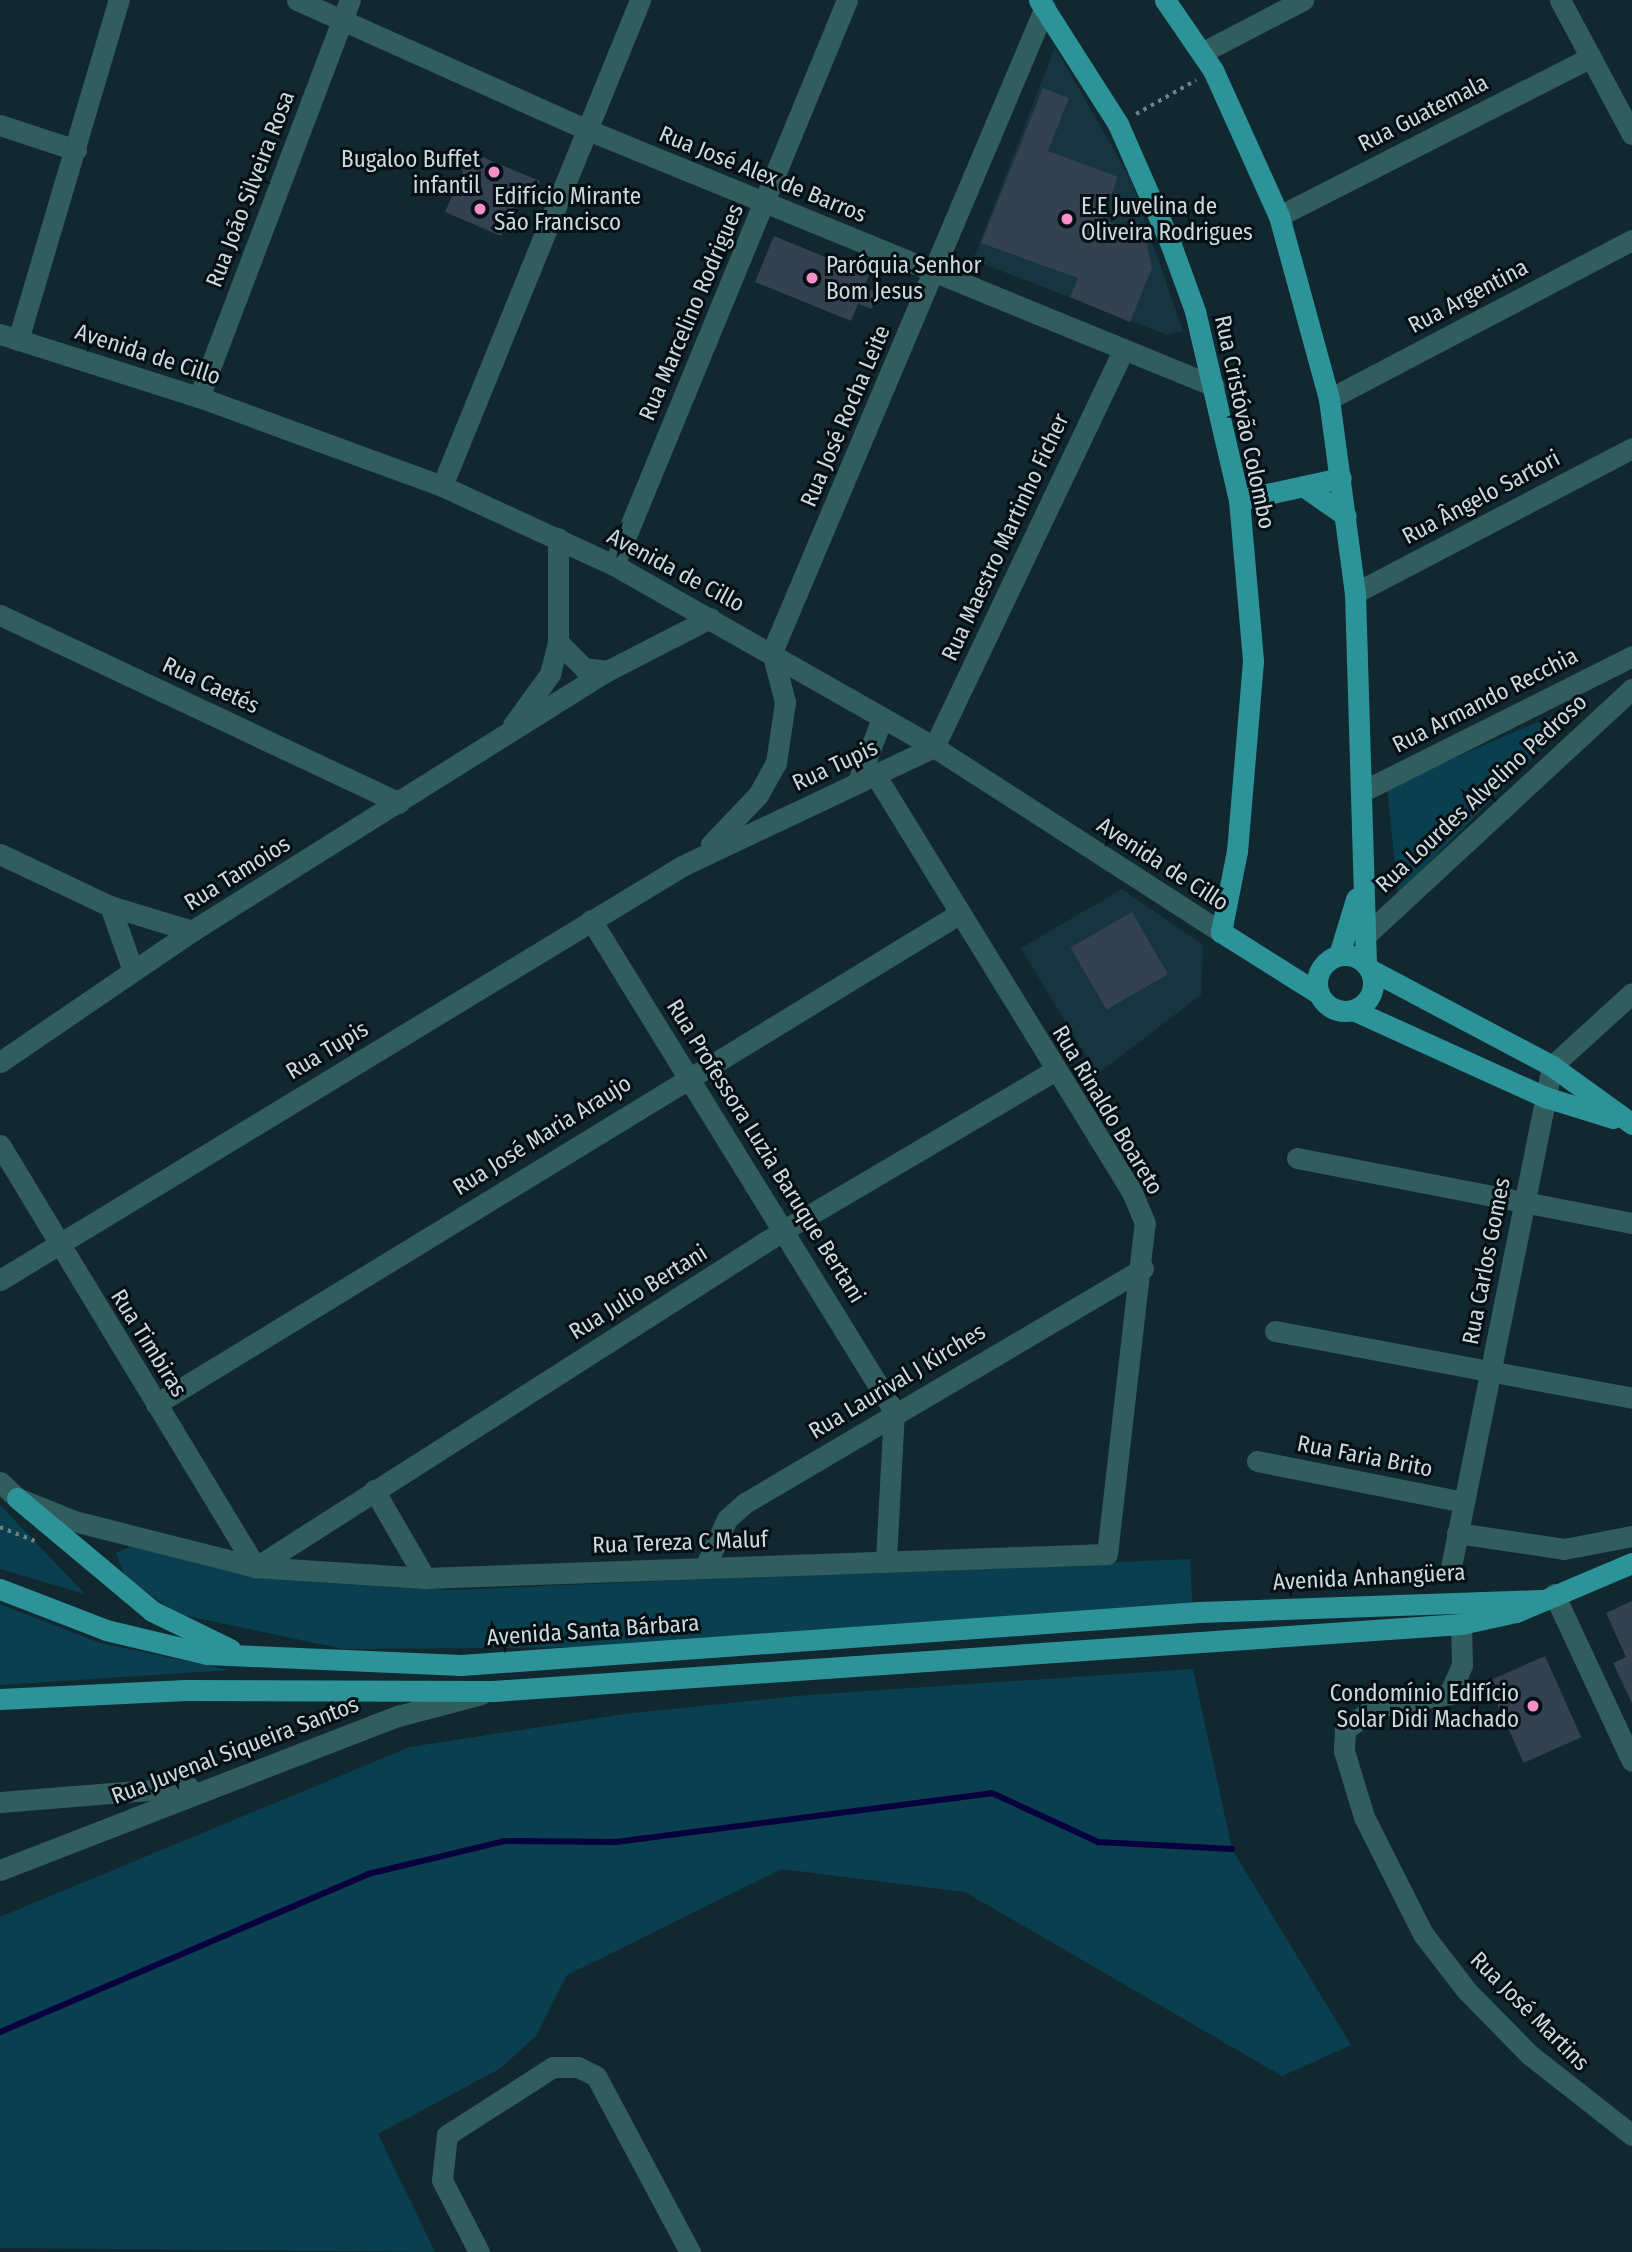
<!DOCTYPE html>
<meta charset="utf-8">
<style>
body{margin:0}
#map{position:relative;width:1632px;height:2252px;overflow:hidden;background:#122830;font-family:"Fira Sans Condensed",sans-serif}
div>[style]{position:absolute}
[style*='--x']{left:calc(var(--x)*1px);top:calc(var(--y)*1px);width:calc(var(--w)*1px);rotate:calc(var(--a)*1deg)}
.built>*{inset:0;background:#163540}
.green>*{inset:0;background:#0a3f4f}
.stream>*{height:6px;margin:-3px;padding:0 3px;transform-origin:3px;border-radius:3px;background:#08013e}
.building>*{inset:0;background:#334150;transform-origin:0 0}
.path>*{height:3.5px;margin-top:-1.75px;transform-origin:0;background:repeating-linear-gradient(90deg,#6f8087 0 3.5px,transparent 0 8.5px)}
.minor>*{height:21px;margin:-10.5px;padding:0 10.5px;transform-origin:10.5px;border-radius:10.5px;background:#315d5f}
.major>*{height:21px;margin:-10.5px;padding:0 10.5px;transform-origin:10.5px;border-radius:10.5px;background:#2c9499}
.major>.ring{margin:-10.5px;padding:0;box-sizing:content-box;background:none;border:21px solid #2c9499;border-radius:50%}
.dots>*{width:19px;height:19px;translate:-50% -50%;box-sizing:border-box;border:4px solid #060f13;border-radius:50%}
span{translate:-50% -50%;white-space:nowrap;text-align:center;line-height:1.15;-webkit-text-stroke:6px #060f13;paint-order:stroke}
.street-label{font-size:23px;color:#ccd9df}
.poi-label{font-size:23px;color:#ccd9df}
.right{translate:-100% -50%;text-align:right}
.left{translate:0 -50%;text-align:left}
</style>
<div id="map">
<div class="built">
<i style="clip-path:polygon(1055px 47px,1130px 178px,1183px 331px,1167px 335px,973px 260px)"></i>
<i style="clip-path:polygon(1122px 889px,1203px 945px,1201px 995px,1097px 1074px,1021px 948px)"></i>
</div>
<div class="green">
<i style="clip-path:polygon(1591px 699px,1398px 894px,1387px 787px)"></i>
<i style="clip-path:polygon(0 1505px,85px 1594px,0 1569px)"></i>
<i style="clip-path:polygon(138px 1543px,251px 1573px,448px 1590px,1190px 1559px,1193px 1615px,597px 1647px,343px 1649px,178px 1614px,125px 1577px,116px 1553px)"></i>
<i style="clip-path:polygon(0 1604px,100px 1643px,230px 1670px,0 1685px)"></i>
<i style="clip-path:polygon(1193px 1669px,1232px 1849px,1351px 2045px,1282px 2076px,965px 1892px,782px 1869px,567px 1975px,536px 2036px,501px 2068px,378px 2134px,435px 2252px,0 2248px,0 1917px,410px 1747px,624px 1714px,808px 1695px)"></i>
</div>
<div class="stream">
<i style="--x:0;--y:2032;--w:400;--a:-23.2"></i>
<i style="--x:368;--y:1874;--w:140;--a:-13.6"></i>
<i style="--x:504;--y:1841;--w:112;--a:0.5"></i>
<i style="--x:616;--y:1842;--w:379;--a:-7.4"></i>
<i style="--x:992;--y:1793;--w:117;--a:24.8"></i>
<i style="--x:1098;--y:1842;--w:134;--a:3"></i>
</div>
<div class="building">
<i style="clip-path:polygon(1043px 88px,1069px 98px,1048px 151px,1118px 177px,1102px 218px,1146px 240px,1152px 268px,1130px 322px,1070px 297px,1078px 278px,981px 243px)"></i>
<i style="clip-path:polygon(456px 146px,540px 181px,534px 199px,520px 193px,501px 236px,445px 212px,463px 171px,448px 164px)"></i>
<i style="clip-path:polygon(774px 236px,869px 275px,864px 287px,878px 293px,872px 309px,858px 304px,851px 321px,755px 282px)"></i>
<i style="left:1132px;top:912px;width:72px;height:71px;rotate:60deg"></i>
<i style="clip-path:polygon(1632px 1601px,1632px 1703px,1613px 1663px,1626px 1657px,1606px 1613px)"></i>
<i style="left:1545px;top:1656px;width:89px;height:63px;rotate:66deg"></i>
</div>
<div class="path">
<i style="--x:1136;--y:114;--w:69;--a:-29.5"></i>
<i style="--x:0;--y:1527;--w:40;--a:22"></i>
</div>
<div class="minor">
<i style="--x:297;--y:0;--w:319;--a:24.1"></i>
<i style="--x:588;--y:130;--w:676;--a:22.24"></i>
<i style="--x:1560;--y:0;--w:152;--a:61.8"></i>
<i style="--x:1203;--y:52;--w:113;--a:-27.5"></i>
<i style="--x:0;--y:125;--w:80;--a:18.2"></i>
<i style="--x:1279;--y:216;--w:350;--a:-27"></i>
<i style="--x:0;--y:334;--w:209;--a:17.6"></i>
<i style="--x:199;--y:397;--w:259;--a:20.1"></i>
<i style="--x:442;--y:486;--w:189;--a:24.7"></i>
<i style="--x:614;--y:565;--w:368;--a:29.6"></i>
<i style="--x:934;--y:747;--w:341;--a:32.8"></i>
<i style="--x:18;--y:340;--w:355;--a:-73.5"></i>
<i style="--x:199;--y:397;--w:425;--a:-69.2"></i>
<i style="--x:1329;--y:399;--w:342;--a:-27.7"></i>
<i style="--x:442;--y:486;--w:525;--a:-67.83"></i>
<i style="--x:614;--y:565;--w:611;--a:-67.59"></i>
<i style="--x:1355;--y:593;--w:313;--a:-27.6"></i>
<i style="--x:0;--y:615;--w:441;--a:25.2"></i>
<i style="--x:558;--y:642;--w:37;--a:45"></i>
<i style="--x:584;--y:668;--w:23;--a:7"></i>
<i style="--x:513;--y:725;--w:63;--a:-54"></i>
<i style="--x:550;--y:674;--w:33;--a:-76"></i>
<i style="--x:558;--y:642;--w:104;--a:-90"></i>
<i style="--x:858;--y:781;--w:64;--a:-69"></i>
<i style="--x:1361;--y:792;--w:303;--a:-26.6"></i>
<i style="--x:711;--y:844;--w:68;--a:-46.2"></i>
<i style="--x:758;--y:795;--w:37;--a:-61"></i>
<i style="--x:776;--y:763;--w:62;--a:-81.6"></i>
<i style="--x:785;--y:702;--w:52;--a:-104.6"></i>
<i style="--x:772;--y:652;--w:700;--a:-67.06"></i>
<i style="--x:0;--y:854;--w:122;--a:25.3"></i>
<i style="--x:110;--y:906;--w:86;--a:17"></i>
<i style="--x:110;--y:906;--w:69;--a:70.5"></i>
<i style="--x:591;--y:920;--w:577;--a:58.32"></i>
<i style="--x:894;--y:1411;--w:149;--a:93.1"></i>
<i style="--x:1365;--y:936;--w:364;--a:-42.8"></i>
<i style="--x:0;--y:1062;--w:232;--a:-34.3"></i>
<i style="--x:192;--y:931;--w:490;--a:-32.1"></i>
<i style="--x:607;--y:671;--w:116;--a:-27.2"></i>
<i style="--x:0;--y:1145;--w:494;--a:58.8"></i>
<i style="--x:1297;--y:1158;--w:341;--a:11"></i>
<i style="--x:0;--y:1280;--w:798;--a:-31.26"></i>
<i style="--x:682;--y:866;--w:279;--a:-25.3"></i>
<i style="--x:934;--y:747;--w:440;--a:-64.5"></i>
<i style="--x:1275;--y:1331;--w:363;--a:10.6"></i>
<i style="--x:156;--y:1404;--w:938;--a:-31.4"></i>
<i style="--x:1257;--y:1461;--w:211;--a:11.2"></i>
<i style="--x:0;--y:1482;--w:23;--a:43"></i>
<i style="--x:17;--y:1498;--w:61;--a:22"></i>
<i style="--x:74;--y:1521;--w:188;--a:14.2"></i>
<i style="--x:256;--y:1567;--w:169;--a:3.7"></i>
<i style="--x:425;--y:1578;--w:682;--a:-2.02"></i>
<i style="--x:1107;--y:1554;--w:333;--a:-83.5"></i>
<i style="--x:1145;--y:1223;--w:34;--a:-113"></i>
<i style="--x:1132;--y:1192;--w:490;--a:-121.6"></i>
<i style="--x:374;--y:1490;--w:102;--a:59.9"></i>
<i style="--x:1457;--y:1533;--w:108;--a:8.5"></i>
<i style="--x:1564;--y:1549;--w:69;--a:-10.8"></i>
<i style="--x:256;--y:1567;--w:626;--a:-32.55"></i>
<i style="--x:784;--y:1230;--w:313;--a:-30.5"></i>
<i style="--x:705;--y:1567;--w:53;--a:-65.4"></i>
<i style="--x:727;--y:1519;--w:24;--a:-42"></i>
<i style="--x:745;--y:1503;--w:462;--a:-30.5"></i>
<i style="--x:1450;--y:1572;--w:516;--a:-78.6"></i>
<i style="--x:1552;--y:1066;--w:108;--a:-42.4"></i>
<i style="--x:1554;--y:1594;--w:184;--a:65"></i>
<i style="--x:1461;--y:1624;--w:41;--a:88.6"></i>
<i style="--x:1462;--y:1665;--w:32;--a:114"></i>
<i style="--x:1449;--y:1694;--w:77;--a:169.6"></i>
<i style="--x:1373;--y:1708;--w:36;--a:142"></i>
<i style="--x:1345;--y:1730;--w:21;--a:93"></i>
<i style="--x:1344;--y:1751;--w:69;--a:73.1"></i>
<i style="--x:1364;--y:1817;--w:131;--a:63.2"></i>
<i style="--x:1423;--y:1934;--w:72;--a:52.3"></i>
<i style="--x:1467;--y:1991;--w:90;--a:45.5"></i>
<i style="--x:1530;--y:2055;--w:130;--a:38.1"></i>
<i style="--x:0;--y:1802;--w:189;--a:-4.6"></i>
<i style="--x:0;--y:1870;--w:427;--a:-21.2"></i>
<i style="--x:398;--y:1716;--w:86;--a:-14.8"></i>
<i style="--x:479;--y:2252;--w:81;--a:-117.2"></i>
<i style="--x:442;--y:2180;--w:45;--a:-83.7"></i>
<i style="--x:447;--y:2135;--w:126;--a:-32.7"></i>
<i style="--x:553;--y:2067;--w:25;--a:0"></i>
<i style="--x:578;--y:2067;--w:20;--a:27"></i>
<i style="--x:596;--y:2076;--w:200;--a:61.9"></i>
</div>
<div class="major">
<i style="--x:1039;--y:0;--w:147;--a:57.5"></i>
<i style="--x:1118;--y:124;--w:132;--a:66.3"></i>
<i style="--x:1171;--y:245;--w:70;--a:70"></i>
<i style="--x:1195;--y:311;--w:194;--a:76.9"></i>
<i style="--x:1239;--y:500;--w:162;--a:85"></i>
<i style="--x:1253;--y:661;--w:191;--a:94.8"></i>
<i style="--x:1237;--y:851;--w:83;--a:101.2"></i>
<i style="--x:1221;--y:932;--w:116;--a:32.3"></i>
<i style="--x:1165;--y:0;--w:85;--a:55.6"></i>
<i style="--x:1213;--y:70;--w:160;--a:65.7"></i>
<i style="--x:1279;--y:216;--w:190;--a:74.7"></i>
<i style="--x:1329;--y:399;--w:196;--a:82.4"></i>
<i style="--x:1355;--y:593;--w:370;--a:88.3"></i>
<i style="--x:1303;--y:486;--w:52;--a:34.9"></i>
<i style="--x:1239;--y:500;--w:104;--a:-12.2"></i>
<i style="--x:1339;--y:955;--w:59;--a:-73.1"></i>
<i class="ring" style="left:1317px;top:955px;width:35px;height:35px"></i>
<i style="--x:1371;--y:970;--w:205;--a:27.9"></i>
<i style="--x:1552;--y:1066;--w:99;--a:35.9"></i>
<i style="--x:1353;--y:1010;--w:211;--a:24.4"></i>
<i style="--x:1545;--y:1097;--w:71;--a:17.2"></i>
<i style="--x:17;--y:1498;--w:176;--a:39.9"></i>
<i style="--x:152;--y:1611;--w:87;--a:26"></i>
<i style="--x:0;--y:1589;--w:114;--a:21.1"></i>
<i style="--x:106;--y:1630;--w:104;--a:13.4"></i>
<i style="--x:207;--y:1654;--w:254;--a:2.5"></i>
<i style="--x:461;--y:1665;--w:740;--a:-4.11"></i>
<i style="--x:1199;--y:1612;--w:341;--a:-2"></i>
<i style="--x:0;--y:1699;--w:186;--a:-2.8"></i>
<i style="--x:186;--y:1690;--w:307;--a:0.2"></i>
<i style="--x:493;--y:1691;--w:970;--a:-3.96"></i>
<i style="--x:1461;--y:1624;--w:56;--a:-12.3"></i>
<i style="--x:1516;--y:1612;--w:126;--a:-22.9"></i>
</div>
<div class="dots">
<i style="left:494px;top:172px;background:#f98fc9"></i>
<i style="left:480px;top:209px;background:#f98fc9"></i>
<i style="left:1067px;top:219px;background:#f98fc9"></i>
<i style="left:812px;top:278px;background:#f98fc9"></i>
<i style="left:1533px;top:1706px;background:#f98fc9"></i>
</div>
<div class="street-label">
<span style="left:1423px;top:113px;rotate:-27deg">Rua Guatemala</span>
<span style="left:763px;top:174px;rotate:22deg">Rua José Alex de Barros</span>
<span style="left:250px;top:189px;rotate:-69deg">Rua João Silveira Rosa</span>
<span style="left:1468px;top:296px;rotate:-28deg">Rua Argentina</span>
<span style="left:691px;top:312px;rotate:-67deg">Rua Marcelino Rodrigues</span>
<span style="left:148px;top:354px;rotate:18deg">Avenida de Cillo</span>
<span style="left:845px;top:416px;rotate:-67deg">Rua José Rocha Leite</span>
<span style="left:1245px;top:422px;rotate:78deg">Rua Cristóvão Colombo</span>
<span style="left:1481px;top:497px;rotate:-28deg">Rua Ângelo Sartori</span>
<span style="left:1005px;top:537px;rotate:-65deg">Rua Maestro Martinho Ficher</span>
<span style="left:676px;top:570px;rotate:28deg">Avenida de Cillo</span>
<span style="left:211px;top:685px;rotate:25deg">Rua Caetés</span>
<span style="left:1485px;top:700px;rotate:-27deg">Rua Armando Recchia</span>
<span style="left:835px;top:765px;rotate:-25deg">Rua Tupis</span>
<span style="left:1481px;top:793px;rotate:-43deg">Rua Lourdes Alvelino Pedroso</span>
<span style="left:1163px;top:864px;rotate:33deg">Avenida de Cillo</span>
<span style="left:237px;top:873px;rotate:-32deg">Rua Tamoios</span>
<span style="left:327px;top:1050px;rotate:-31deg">Rua Tupis</span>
<span style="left:1108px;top:1110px;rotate:59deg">Rua Rinaldo Boareto</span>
<span style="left:542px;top:1135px;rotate:-32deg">Rua José Maria Araujo</span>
<span style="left:766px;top:1151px;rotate:58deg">Rua Professora Luzia Baruque Bertani</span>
<span style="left:1486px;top:1261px;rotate:-79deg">Rua Carlos Gomes</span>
<span style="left:638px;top:1292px;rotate:-32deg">Rua Julio Bertani</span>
<span style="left:149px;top:1343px;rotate:58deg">Rua Timbiras</span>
<span style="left:897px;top:1381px;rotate:-31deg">Rua Laurival J Kirches</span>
<span style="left:1365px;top:1456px;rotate:11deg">Rua Faria Brito</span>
<span style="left:680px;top:1542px;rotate:-2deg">Rua Tereza C Maluf</span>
<span style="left:1369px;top:1577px;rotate:-3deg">Avenida Anhangüera</span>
<span style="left:593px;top:1630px;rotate:-4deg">Avenida Santa Bárbara</span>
<span style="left:235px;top:1750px;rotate:-21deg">Rua Juvenal Siqueira Santos</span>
<span style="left:1530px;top:2011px;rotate:45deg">Rua José Martins</span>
</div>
<div class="poi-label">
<span class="right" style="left:480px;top:172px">Bugaloo Buffet<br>infantil</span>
<span class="left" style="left:494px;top:209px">Edifício Mirante<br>São Francisco</span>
<span class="left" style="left:1081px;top:219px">E.E Juvelina de<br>Oliveira Rodrigues</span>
<span class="left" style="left:826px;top:278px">Paróquia Senhor<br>Bom Jesus</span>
<span class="right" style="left:1519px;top:1706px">Condomínio Edifício<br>Solar Didi Machado</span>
</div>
</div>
